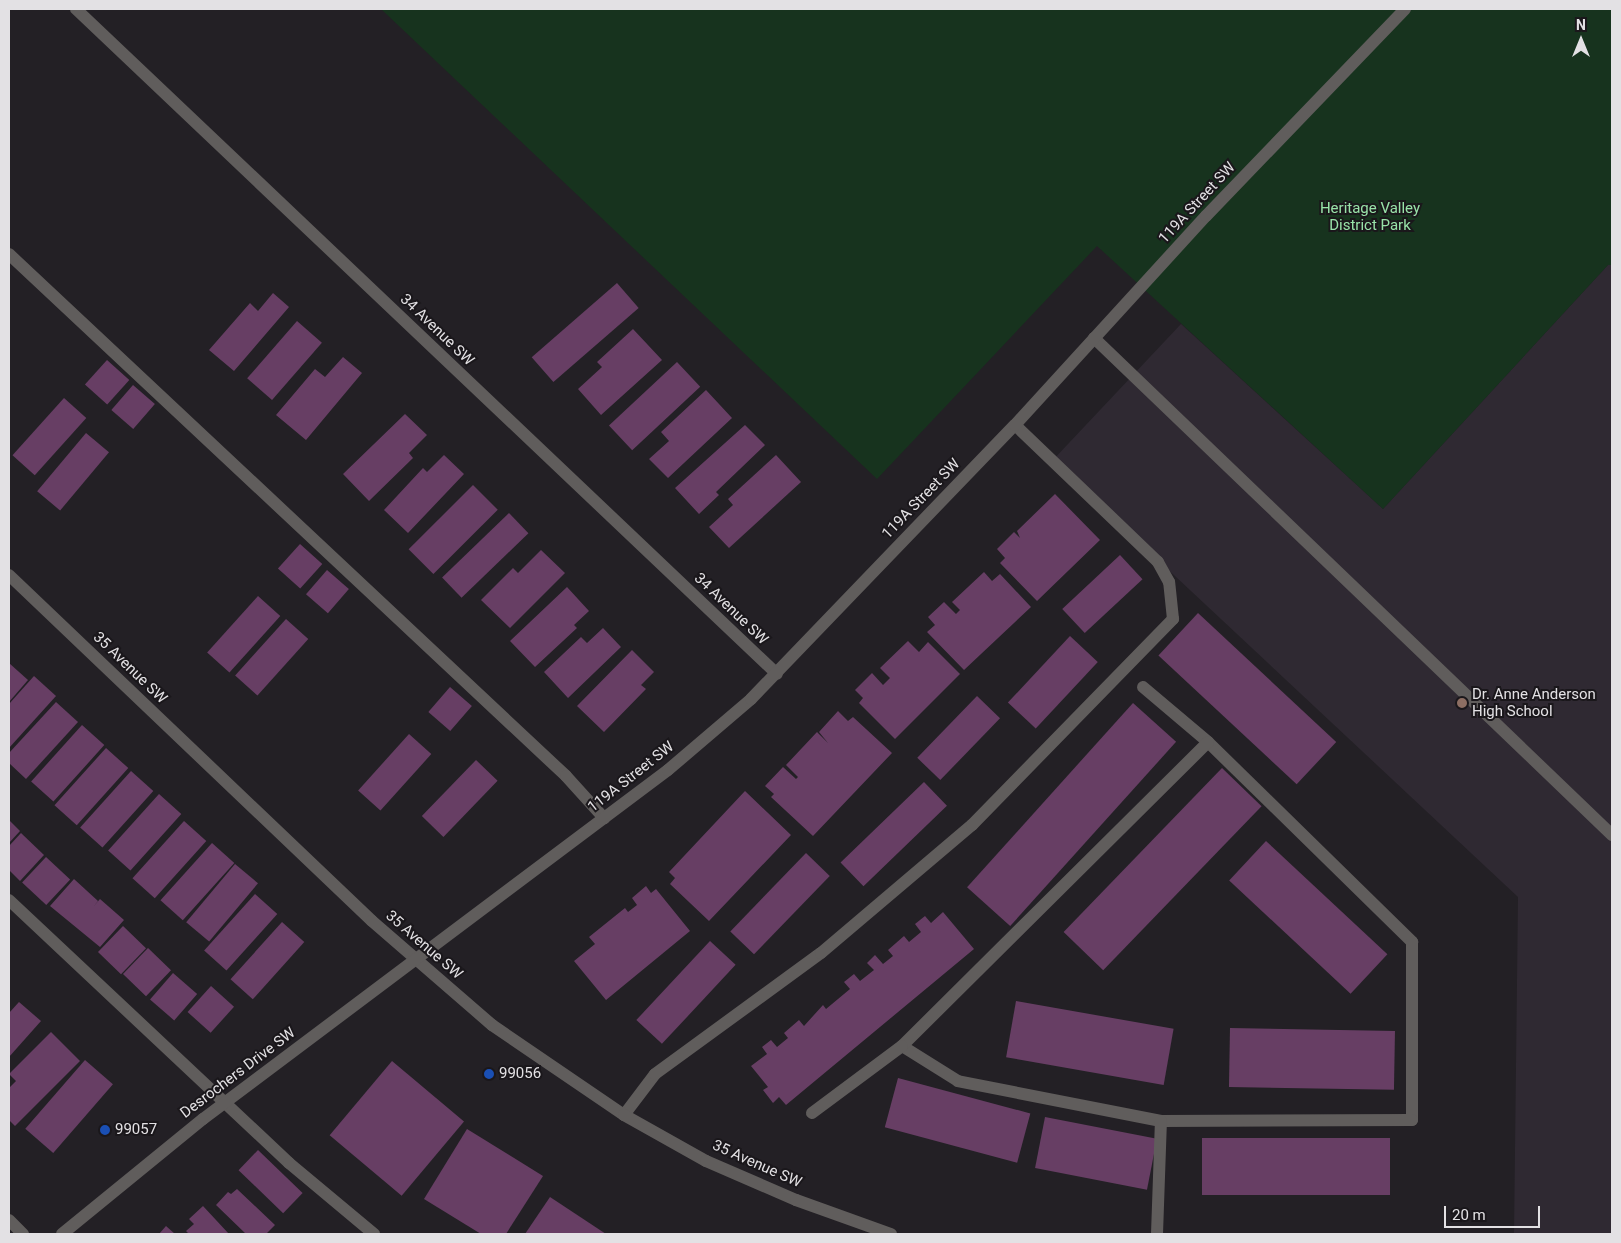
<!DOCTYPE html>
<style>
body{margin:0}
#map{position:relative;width:1621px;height:1243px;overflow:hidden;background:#232025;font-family:Roboto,sans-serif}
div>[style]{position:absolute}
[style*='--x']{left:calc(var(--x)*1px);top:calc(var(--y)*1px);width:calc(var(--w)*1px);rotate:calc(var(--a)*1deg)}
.built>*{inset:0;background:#2f2932}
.green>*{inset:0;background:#17331e}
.building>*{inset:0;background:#673e64;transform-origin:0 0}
.service>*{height:12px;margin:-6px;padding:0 6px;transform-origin:6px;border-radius:6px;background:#605d5c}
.minor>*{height:12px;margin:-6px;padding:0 6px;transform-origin:6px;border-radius:6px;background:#605d5c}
.tertiary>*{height:12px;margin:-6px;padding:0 6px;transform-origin:6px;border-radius:6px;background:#605d5c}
.dots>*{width:14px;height:14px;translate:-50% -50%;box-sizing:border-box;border:2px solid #1a171b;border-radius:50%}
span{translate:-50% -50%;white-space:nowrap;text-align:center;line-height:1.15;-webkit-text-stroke:4px #1a171b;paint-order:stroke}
.street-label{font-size:15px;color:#e3e1e4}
.park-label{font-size:15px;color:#98e2a8}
.poi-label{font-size:15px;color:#e3e1e4}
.left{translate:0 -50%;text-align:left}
.frame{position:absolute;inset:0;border:10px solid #e3e1e4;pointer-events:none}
.north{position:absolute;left:1556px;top:15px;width:50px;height:50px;-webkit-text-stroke:4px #1a171b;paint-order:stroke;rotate:0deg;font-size:14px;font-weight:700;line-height:20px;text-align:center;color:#e3e1e4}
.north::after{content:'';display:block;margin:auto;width:18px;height:22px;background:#e3e1e4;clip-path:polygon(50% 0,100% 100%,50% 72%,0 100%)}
.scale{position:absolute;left:1444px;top:1206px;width:96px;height:22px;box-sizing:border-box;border:2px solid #e3e1e4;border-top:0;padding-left:6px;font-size:15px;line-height:18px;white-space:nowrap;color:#e3e1e4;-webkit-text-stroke:4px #1a171b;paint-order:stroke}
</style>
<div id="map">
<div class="built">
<i style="clip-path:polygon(1608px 265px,1612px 265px,1612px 1234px,1514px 1234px,1518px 897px,1052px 461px,1181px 324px,1383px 509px)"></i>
</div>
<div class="green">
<i style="clip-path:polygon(381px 9px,1612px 9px,1612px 265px,1608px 265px,1383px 509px,1097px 246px,877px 479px)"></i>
</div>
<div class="building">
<i style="left:617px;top:283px;width:33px;height:113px;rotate:49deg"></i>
<i style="clip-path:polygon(273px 293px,289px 307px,234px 371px,209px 350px,250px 303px,258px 311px)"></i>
<i style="left:297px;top:321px;width:33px;height:76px;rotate:41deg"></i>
<i style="clip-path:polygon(633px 329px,662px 360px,601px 415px,578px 389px,602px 367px,597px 362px)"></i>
<i style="clip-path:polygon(343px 357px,362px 373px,306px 440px,276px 415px,315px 369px,325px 377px)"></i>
<i style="left:107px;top:360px;width:30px;height:33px;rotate:42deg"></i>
<i style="left:677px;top:362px;width:34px;height:93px;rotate:47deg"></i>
<i style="left:133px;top:385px;width:29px;height:33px;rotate:41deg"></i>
<i style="clip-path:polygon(706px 390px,732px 418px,668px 478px,649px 459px,669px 441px,661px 432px)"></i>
<i style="left:64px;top:398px;width:30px;height:77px;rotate:42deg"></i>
<i style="clip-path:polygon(405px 414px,427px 435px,409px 453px,413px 458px,369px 501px,343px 474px)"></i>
<i style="clip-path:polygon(745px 425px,765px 445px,716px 492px,719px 495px,699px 514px,675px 488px)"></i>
<i style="left:86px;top:433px;width:30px;height:76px;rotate:40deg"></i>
<i style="clip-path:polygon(444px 455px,464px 474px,408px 533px,384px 510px,423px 468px,427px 472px)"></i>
<i style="clip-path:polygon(776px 455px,801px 482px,729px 548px,709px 527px,733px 505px,728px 499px)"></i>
<i style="left:473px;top:485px;width:35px;height:91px;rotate:45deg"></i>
<i style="clip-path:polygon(1055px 494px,1100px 540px,1037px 601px,1000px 563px,1005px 558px,997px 549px,1014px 532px,1020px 538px,1017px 531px)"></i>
<i style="left:509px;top:513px;width:28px;height:93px;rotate:46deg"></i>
<i style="left:300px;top:544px;width:30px;height:33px;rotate:42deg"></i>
<i style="clip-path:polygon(541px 550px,565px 573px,510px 628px,481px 600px,513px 568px,518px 573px)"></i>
<i style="left:1120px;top:555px;width:33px;height:79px;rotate:47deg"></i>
<i style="left:327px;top:570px;width:29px;height:32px;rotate:41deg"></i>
<i style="clip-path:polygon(984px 572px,992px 581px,1000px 574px,1031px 607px,964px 670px,927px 632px,935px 625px,928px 617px,944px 602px,956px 614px,960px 610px,952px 602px)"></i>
<i style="clip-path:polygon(567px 587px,589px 611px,574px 625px,577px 628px,535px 667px,510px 641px)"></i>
<i style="left:258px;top:596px;width:30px;height:76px;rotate:42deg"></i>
<i style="left:1198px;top:613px;width:189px;height:58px;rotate:43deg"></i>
<i style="left:286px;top:619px;width:30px;height:76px;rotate:42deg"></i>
<i style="clip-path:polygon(603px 628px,621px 647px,568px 698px,544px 672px,581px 637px,587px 643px)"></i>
<i style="left:1070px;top:636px;width:38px;height:91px;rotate:43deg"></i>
<i style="clip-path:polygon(908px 641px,919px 652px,928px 642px,960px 674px,895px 739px,859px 703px,863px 698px,855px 690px,872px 673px,883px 685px,890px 678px,880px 668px)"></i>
<i style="clip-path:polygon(632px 650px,654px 672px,641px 685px,646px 689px,604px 732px,577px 706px)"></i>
<i style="clip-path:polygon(9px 663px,28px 680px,9px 702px)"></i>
<i style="clip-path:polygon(34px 676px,56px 696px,9px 748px,9px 704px)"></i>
<i style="left:450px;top:687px;width:29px;height:33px;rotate:41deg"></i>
<i style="left:977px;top:696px;width:32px;height:86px;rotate:44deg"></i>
<i style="clip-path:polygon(56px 702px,78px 722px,26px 779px,9px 763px,9px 753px)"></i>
<i style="left:1133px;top:703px;width:58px;height:248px;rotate:42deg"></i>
<i style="clip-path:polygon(838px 711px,848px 721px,853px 717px,892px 753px,813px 836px,771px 797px,774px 794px,765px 786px,783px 767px,796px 779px,798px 777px,786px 765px,817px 732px,828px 743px,819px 732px)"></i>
<i style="left:82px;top:725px;width:30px;height:76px;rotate:42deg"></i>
<i style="left:409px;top:734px;width:30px;height:76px;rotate:42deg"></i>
<i style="left:106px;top:748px;width:30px;height:77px;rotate:42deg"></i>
<i style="left:476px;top:760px;width:30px;height:78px;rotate:44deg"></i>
<i style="left:1222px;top:768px;width:55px;height:228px;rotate:44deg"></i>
<i style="left:131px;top:771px;width:30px;height:76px;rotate:42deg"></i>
<i style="left:924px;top:782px;width:33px;height:116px;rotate:46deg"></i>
<i style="clip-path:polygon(745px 791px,791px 835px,709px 921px,670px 884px,675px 878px,669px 872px)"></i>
<i style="left:159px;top:794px;width:30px;height:76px;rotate:42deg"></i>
<i style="clip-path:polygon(9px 820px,20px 831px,9px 843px)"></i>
<i style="left:184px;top:821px;width:30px;height:77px;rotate:42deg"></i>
<i style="clip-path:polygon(21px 833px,44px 855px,20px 881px,9px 870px,9px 846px)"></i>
<i style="left:1266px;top:841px;width:166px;height:54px;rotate:43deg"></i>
<i style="left:212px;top:843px;width:30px;height:77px;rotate:42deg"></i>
<i style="left:806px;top:853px;width:33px;height:109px;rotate:44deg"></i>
<i style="left:46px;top:857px;width:33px;height:35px;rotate:43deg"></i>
<i style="left:235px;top:864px;width:30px;height:76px;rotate:40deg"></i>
<i style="clip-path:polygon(74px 879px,98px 901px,93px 907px,100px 899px,124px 920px,100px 947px,50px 906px)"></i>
<i style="clip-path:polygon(646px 886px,651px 893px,656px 889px,690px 931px,606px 1000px,574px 961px,595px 944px,589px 937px,625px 908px,628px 912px,637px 905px,632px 898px)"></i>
<i style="left:255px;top:894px;width:30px;height:76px;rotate:42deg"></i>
<i style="clip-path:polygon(943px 912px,974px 949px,786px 1105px,779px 1097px,773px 1103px,763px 1090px,768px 1087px,751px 1066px,767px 1054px,762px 1047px,771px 1040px,777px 1047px,788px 1038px,784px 1033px,799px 1020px,804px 1026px,823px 1005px,826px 1009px,850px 989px,844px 982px,854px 974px,860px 981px,874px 970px,867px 963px,875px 955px,883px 964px,893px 956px,888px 950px,904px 936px,909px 942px,921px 932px,915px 924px,925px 916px,931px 923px)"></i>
<i style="left:282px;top:922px;width:30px;height:77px;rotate:42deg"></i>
<i style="left:123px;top:926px;width:32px;height:36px;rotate:44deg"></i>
<i style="left:710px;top:941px;width:35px;height:108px;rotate:43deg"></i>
<i style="left:148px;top:948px;width:32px;height:36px;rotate:44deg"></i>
<i style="left:173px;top:973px;width:32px;height:35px;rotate:41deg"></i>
<i style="left:211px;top:986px;width:31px;height:35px;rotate:42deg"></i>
<i style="left:1016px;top:1001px;width:160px;height:57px;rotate:10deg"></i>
<i style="clip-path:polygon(19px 1002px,41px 1021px,9px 1057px,9px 1013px)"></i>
<i style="left:1230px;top:1028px;width:165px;height:59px;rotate:1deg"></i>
<i style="clip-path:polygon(51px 1032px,80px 1061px,15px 1126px,9px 1120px,9px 1088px,16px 1081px,9px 1074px)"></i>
<i style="left:85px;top:1060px;width:37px;height:91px;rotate:41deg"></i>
<i style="left:392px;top:1061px;width:94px;height:97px;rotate:40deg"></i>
<i style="left:898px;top:1078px;width:137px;height:51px;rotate:15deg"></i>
<i style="left:1045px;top:1117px;width:114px;height:52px;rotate:11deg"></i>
<i style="clip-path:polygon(467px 1129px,543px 1176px,506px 1234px,481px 1234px,424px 1199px)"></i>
<i style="left:1202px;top:1138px;width:188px;height:57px"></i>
<i style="left:258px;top:1150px;width:62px;height:28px;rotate:44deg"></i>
<i style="clip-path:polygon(237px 1189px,275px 1225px,266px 1234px,246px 1234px,216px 1205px,228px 1192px,231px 1194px)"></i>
<i style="clip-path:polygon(550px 1197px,606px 1234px,525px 1234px)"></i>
<i style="clip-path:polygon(203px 1206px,229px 1234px,189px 1234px,186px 1231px,194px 1224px,189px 1219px)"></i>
<i style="clip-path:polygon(166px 1226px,175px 1234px,159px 1234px)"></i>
</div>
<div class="service">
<i style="--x:9;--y:254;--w:763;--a:43.14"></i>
<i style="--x:566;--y:776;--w:57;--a:47.9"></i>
<i style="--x:1094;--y:338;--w:718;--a:43.81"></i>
<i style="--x:1143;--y:687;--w:85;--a:40.2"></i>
<i style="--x:1208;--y:742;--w:286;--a:44.4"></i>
<i style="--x:1412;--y:942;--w:178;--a:90"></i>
<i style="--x:1412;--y:1120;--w:251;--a:179.8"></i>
<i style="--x:1161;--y:1121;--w:207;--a:-168.9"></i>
<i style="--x:958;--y:1081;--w:66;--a:-148"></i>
<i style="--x:902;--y:1046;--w:431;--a:-44.8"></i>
<i style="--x:9;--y:900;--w:384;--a:43.2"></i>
<i style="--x:289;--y:1163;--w:111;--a:39.9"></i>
<i style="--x:812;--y:1113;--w:112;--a:-36.7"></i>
<i style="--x:624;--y:1115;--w:51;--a:-52.9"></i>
<i style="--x:655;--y:1074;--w:205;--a:-36.1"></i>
<i style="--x:821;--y:953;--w:198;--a:-40.3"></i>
<i style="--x:972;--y:825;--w:288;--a:-45.7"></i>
<i style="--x:1173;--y:619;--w:37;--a:-96"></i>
<i style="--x:1169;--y:582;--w:23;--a:-119"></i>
<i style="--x:1158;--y:562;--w:198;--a:-136.2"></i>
<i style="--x:1157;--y:1234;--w:113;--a:-88"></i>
</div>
<div class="minor">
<i style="--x:76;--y:9;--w:966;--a:43.49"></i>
<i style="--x:9;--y:1220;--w:20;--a:45"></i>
</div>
<div class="tertiary">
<i style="--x:9;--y:575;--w:501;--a:43.63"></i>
<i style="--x:372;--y:921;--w:159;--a:40.9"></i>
<i style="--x:492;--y:1025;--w:160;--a:34.3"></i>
<i style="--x:624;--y:1115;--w:94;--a:29.3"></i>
<i style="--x:706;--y:1161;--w:98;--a:23.4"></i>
<i style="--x:796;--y:1200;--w:101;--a:19.7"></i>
<i style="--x:62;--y:1234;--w:182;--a:-39.2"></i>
<i style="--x:203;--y:1119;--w:581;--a:-36.89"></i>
<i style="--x:668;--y:770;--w:109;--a:-40.5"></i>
<i style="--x:751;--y:699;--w:380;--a:-46.1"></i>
<i style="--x:1015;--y:425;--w:283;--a:-47.6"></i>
<i style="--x:1206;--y:216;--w:287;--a:-46.1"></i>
</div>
<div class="dots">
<i style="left:1462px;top:703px;background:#8d6e63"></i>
<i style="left:489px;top:1074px;background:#1a4fb4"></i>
<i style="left:105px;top:1130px;background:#1a4fb4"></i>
</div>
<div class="street-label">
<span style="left:1197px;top:203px;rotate:-47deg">119A Street SW</span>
<span style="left:437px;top:330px;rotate:44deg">34 Avenue SW</span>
<span style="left:921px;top:499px;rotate:-46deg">119A Street SW</span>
<span style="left:731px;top:609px;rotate:44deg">34 Avenue SW</span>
<span style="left:130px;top:668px;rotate:44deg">35 Avenue SW</span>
<span style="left:631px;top:777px;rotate:-38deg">119A Street SW</span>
<span style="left:424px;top:945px;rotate:41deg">35 Avenue SW</span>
<span style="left:238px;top:1073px;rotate:-37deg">Desrochers Drive SW</span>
<span style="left:757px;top:1164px;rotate:24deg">35 Avenue SW</span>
</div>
<div class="park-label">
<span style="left:1370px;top:217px">Heritage Valley<br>District Park</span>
</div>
<div class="poi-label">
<span class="left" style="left:1472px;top:703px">Dr. Anne Anderson<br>High School</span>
<span class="left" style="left:499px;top:1074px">99056</span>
<span class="left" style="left:115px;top:1130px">99057</span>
</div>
<div class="frame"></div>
<div class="north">N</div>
<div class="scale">20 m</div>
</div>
